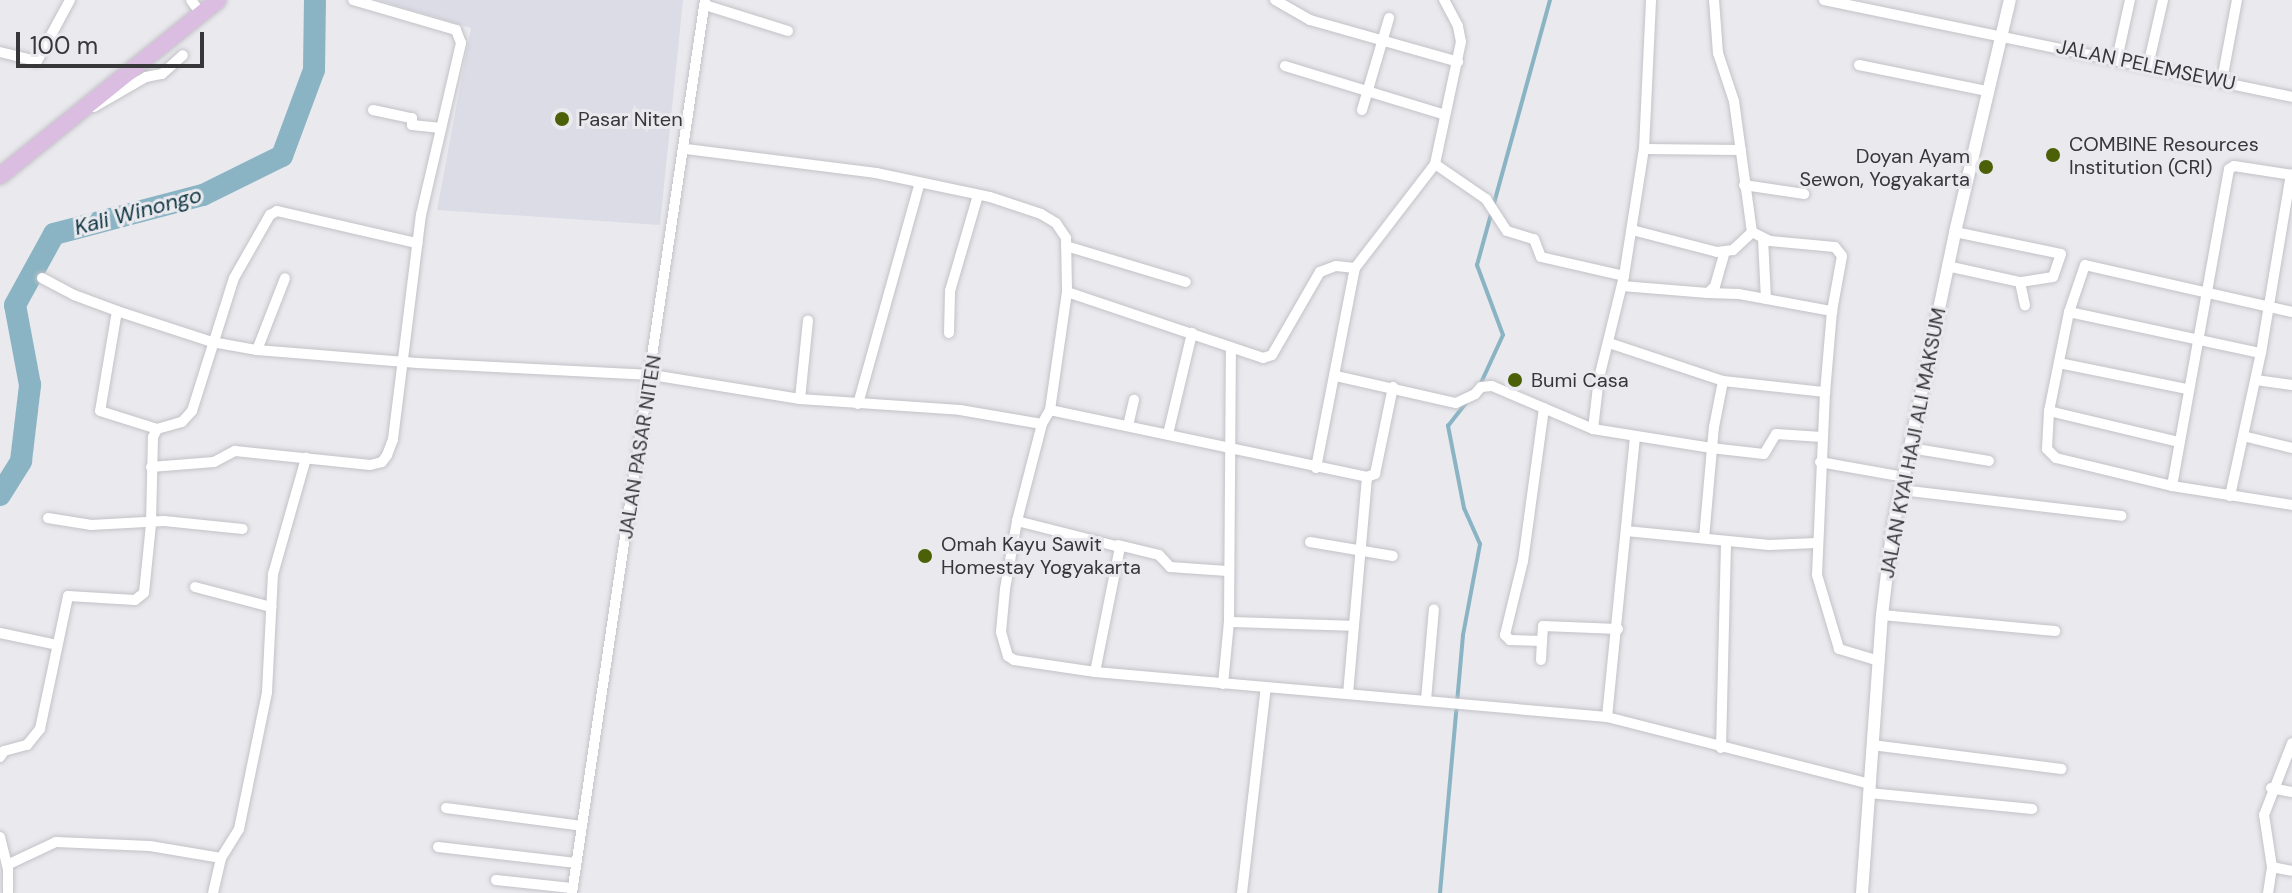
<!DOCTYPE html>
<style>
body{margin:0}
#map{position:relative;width:2292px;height:893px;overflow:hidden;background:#e9e9ee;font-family:"DM Sans",sans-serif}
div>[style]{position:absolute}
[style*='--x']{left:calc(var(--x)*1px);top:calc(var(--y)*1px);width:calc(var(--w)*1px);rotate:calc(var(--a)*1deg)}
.built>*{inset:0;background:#dcdce7}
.stream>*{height:4px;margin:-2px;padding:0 2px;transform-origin:2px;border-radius:2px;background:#8ab4c3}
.river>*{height:22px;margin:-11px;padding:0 11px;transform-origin:11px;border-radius:11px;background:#8ab4c3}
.roads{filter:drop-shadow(0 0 2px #c2c2c7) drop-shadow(0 0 2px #c2c2c7)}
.minor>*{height:10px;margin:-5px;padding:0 5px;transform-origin:5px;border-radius:5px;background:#fff}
.tertiary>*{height:12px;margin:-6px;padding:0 6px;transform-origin:6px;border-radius:6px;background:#fff}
.primary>*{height:16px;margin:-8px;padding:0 8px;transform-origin:8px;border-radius:8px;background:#dcbde2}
.dots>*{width:22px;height:22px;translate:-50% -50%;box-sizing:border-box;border:4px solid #e9e9ee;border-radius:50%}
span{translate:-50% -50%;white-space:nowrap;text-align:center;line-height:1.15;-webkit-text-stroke:6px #e9e9ee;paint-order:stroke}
.street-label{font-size:20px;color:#373739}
.poi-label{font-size:20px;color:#373739}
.left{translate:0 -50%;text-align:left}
.right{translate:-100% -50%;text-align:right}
.water-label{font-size:22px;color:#113844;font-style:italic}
.scale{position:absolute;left:16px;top:32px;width:188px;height:36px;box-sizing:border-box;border:4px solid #373739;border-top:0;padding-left:10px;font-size:24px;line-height:28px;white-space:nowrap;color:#373739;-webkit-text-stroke:6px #e9e9ee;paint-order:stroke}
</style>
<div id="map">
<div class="built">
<i style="clip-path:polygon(378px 0,683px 0,660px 225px,437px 210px,471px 28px)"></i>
</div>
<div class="stream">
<i style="--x:1480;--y:385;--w:55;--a:-65.3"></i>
<i style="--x:1503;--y:335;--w:75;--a:-110.4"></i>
<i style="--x:1477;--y:265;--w:275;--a:-74.6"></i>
<i style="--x:1440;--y:893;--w:259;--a:-84.9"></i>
<i style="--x:1463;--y:635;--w:93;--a:-79.4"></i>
<i style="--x:1480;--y:544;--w:39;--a:-114"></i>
<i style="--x:1464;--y:508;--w:84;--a:-101"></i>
<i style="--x:1448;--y:426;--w:31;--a:-52"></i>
</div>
<div class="river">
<i style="--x:0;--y:495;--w:40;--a:-58"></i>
<i style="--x:21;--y:461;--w:77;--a:-83.2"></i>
<i style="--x:30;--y:385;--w:81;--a:-100.6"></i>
<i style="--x:15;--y:305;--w:81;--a:-61.2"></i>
<i style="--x:54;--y:234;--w:154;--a:-14.7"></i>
<i style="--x:203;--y:195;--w:88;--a:-26.3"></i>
<i style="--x:282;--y:156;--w:92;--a:-69.6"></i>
<i style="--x:314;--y:70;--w:70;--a:-89.2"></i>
</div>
<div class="roads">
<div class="minor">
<i style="--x:191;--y:0;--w:17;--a:54"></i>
<i style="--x:1275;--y:0;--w:40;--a:29.7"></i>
<i style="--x:1310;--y:20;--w:154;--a:15.8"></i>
<i style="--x:1714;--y:0;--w:53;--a:85.7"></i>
<i style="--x:1718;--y:53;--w:51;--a:71.6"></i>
<i style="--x:1734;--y:101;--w:132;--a:82.2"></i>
<i style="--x:1752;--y:232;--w:20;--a:27"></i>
<i style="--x:1770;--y:241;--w:65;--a:5.3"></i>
<i style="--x:1835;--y:247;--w:11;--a:52"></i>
<i style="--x:1842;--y:256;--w:56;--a:100.3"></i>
<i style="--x:1832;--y:311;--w:81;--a:94.9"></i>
<i style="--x:1825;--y:392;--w:183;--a:92.5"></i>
<i style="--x:1817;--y:575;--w:77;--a:73.4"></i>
<i style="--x:1839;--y:649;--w:42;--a:16.7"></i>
<i style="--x:1824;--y:0;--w:478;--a:11.7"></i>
<i style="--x:705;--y:5;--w:87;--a:17.4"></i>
<i style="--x:0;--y:52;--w:38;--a:14"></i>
<i style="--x:37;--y:61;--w:69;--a:-61.6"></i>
<i style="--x:2117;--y:59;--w:60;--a:-77.6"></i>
<i style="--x:1859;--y:65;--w:131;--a:11.5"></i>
<i style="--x:1285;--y:66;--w:167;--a:17"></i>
<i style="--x:2148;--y:66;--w:68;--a:-77.2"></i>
<i style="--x:2222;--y:80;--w:81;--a:-79.4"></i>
<i style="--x:94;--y:107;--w:60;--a:-30"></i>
<i style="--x:146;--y:77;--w:16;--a:-11"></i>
<i style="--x:162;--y:74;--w:28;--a:-42"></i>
<i style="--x:373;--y:110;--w:40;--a:12"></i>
<i style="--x:412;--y:118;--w:7;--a:90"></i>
<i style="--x:412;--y:125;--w:29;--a:6"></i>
<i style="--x:1362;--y:110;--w:96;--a:-73.6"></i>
<i style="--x:686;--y:149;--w:192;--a:7.2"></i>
<i style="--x:876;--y:173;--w:116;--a:11.9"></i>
<i style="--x:990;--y:197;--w:54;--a:18.4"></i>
<i style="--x:1041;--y:214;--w:17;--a:31"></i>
<i style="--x:1056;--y:223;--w:18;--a:56"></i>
<i style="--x:1066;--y:238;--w:54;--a:88.9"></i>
<i style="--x:1067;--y:292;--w:119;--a:98.2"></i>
<i style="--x:1050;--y:410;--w:16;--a:120"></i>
<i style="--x:1042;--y:424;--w:100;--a:104.5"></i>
<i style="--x:1017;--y:521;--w:69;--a:100"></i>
<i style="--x:1005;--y:589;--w:43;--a:95.3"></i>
<i style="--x:1001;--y:632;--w:25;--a:74"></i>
<i style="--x:1008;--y:656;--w:7;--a:34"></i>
<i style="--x:1014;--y:660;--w:82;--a:8.4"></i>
<i style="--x:1095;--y:672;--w:514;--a:5.02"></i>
<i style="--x:1607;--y:717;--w:271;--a:14.3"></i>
<i style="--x:1644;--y:149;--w:97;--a:0.6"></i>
<i style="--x:1435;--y:164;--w:62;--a:34.5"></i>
<i style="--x:1486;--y:199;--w:38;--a:57"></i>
<i style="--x:1507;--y:231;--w:28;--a:17"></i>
<i style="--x:1534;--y:239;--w:19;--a:69"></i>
<i style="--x:1541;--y:257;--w:85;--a:12.9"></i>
<i style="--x:1744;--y:185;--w:61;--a:8.5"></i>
<i style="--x:1632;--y:230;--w:88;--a:14.5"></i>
<i style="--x:1717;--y:252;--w:16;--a:-7"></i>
<i style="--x:1733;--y:250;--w:26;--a:-43"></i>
<i style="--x:1955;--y:232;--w:108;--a:11.7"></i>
<i style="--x:2061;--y:254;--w:24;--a:109"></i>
<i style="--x:2053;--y:277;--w:33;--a:171"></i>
<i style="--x:1763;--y:238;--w:61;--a:87.2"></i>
<i style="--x:1066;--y:246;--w:125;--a:16.7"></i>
<i style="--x:1947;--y:266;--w:75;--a:12.4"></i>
<i style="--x:2020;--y:282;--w:24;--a:78"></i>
<i style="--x:42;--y:278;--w:36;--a:28"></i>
<i style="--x:74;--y:295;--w:46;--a:20.4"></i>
<i style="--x:117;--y:311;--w:100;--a:18.1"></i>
<i style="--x:212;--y:342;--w:46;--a:10.1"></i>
<i style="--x:257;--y:350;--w:161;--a:4.6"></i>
<i style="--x:417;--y:363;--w:235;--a:2.9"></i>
<i style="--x:652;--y:375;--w:150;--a:9.2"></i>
<i style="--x:800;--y:399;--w:160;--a:3.9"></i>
<i style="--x:960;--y:410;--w:83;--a:9.7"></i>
<i style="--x:1622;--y:286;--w:86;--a:4.7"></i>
<i style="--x:1708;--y:293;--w:10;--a:-45"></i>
<i style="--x:1715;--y:286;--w:36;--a:-74"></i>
<i style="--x:1067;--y:292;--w:207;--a:18.6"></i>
<i style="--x:1263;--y:358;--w:9;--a:-18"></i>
<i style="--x:1272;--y:355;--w:96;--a:-60"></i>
<i style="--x:1320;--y:272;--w:17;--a:-21"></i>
<i style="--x:1336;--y:266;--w:19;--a:6"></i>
<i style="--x:1355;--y:268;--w:131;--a:-52.4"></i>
<i style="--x:1435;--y:164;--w:125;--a:-78"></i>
<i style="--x:1461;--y:42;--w:16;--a:-101"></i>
<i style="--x:1458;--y:26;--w:30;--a:-118"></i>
<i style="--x:1708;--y:293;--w:31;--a:2"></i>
<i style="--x:1739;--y:294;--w:95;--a:10.4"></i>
<i style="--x:117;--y:311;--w:101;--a:99.6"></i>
<i style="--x:100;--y:411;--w:60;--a:17.5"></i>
<i style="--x:2069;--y:312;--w:196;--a:12.1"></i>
<i style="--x:2292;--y:312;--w:212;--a:-167.2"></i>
<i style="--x:2085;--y:265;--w:50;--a:108.8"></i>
<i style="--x:2069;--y:312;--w:101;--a:101.4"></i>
<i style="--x:2049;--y:411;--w:38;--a:93"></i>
<i style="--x:2047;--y:449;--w:13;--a:45"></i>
<i style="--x:2056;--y:458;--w:119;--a:13.6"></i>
<i style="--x:2172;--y:486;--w:121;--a:9"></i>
<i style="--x:949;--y:333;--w:42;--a:-88.6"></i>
<i style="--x:950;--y:291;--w:100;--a:-73.7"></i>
<i style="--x:1609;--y:343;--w:120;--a:18.4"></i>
<i style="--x:1723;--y:381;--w:103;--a:6.2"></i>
<i style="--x:257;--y:350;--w:77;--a:-68.7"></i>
<i style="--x:2059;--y:363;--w:131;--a:11.5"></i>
<i style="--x:1336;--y:376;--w:123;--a:12.7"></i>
<i style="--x:1456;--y:403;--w:21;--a:-25"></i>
<i style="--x:1475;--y:394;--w:9;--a:-49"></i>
<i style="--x:1481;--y:387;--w:11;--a:-5"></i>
<i style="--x:1492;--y:386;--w:110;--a:23.1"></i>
<i style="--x:1593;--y:429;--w:120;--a:9.1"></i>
<i style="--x:1711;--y:448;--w:53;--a:6.5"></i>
<i style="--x:1764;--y:454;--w:23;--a:-59"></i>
<i style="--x:1776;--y:434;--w:46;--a:3.7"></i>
<i style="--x:2256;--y:380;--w:36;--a:8"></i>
<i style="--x:800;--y:399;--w:79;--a:-84.2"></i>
<i style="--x:858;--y:404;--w:230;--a:-74.4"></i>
<i style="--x:1544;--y:408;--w:154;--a:97.8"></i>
<i style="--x:1523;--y:561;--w:76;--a:103.7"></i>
<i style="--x:1505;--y:635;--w:7;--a:45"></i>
<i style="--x:1510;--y:640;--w:32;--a:2"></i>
<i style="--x:1542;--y:641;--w:15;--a:-86"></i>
<i style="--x:1543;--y:626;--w:75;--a:2.3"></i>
<i style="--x:1050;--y:410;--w:324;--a:11.9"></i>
<i style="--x:1367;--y:477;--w:217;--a:95"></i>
<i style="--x:2049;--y:411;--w:134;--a:13.4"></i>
<i style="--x:1128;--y:426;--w:27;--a:-77"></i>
<i style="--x:1593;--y:429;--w:51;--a:-83.3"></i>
<i style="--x:1599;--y:378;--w:105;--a:-76.2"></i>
<i style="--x:1624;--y:276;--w:129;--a:-81.1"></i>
<i style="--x:1644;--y:149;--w:149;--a:-87.3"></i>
<i style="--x:1168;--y:434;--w:104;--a:-76.6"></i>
<i style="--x:2243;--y:436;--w:50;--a:13.8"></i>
<i style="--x:1910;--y:448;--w:80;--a:9.3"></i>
<i style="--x:1820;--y:462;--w:85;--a:10.1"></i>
<i style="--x:151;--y:467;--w:63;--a:-4.5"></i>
<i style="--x:214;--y:462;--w:24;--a:-28"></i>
<i style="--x:235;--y:451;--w:136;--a:5.9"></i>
<i style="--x:370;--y:465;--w:12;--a:-14"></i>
<i style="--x:382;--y:462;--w:9;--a:-54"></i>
<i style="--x:387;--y:455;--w:17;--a:-69"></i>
<i style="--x:393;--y:439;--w:226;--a:-82.9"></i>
<i style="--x:421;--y:215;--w:177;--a:-76.9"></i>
<i style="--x:461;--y:43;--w:14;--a:-111"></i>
<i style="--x:456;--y:30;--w:107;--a:-163.8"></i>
<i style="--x:1316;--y:468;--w:204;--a:-79"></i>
<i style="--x:1367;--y:477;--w:9;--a:-21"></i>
<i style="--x:1375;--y:474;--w:89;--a:-78.3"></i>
<i style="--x:2172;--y:486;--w:322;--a:-79.8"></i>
<i style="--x:2229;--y:169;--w:6;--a:-31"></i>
<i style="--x:2234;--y:166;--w:59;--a:8.8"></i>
<i style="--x:1901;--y:490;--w:222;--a:6.7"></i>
<i style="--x:2230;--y:496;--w:146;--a:-77.8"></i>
<i style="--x:2261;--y:353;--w:181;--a:-80.5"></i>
<i style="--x:48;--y:518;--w:44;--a:9.2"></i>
<i style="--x:91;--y:525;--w:73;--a:-3.1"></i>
<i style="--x:164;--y:521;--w:79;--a:5.8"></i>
<i style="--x:1017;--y:521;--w:106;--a:14.2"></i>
<i style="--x:1120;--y:547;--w:127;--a:101.3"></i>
<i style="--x:1626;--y:531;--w:144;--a:5.6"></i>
<i style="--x:1769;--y:545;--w:47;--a:-2.4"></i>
<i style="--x:1704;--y:538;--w:111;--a:-84.9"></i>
<i style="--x:1714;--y:427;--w:47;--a:-78.9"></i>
<i style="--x:1310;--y:542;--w:84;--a:9.6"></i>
<i style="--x:1118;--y:545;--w:42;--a:13.7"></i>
<i style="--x:1159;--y:555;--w:16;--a:47"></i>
<i style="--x:1170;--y:567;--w:57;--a:4"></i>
<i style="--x:195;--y:587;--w:79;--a:14.7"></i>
<i style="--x:1882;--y:615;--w:174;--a:5.3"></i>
<i style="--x:1229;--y:622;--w:275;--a:-89.6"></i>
<i style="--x:0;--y:633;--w:58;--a:11.9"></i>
<i style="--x:1541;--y:660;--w:19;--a:-87"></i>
<i style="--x:1223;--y:684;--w:62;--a:-84.5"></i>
<i style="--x:1229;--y:622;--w:124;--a:1.8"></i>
<i style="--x:1426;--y:700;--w:91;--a:-85"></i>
<i style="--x:1607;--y:717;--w:281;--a:-84.3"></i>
<i style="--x:1872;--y:745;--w:191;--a:7.2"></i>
<i style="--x:1721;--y:748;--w:206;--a:-88.6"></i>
<i style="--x:0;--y:757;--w:7;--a:-56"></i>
<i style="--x:4;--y:751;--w:24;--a:-15"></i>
<i style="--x:27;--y:745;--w:21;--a:-51"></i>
<i style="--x:40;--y:729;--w:136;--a:-78.1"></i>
<i style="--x:68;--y:596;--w:67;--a:3.4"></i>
<i style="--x:135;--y:600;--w:11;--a:-38"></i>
<i style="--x:144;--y:593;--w:69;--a:-84.2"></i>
<i style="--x:151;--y:524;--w:87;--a:-88.7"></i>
<i style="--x:153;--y:437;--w:9;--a:-63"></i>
<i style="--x:157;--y:429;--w:26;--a:-16"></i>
<i style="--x:182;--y:422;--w:15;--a:-48"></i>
<i style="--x:192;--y:411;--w:139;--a:-72.5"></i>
<i style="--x:234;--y:278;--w:73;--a:-60.3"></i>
<i style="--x:270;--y:215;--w:8;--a:-30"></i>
<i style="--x:277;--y:211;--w:144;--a:12.9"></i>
<i style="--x:2271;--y:788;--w:21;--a:11"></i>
<i style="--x:1869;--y:793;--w:164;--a:5.6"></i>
<i style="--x:446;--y:808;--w:137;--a:7.5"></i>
<i style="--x:0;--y:837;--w:34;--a:76"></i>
<i style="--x:8;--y:870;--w:23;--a:90"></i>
<i style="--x:438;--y:847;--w:139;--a:6.6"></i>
<i style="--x:7;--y:865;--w:54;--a:-25.1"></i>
<i style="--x:56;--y:842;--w:94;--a:2.4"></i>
<i style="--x:150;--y:846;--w:72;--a:9.6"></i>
<i style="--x:2272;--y:867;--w:20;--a:11"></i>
<i style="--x:496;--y:880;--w:76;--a:6"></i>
<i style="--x:213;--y:893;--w:36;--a:-77"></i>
<i style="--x:221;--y:858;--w:34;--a:-58"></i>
<i style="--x:239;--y:829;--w:140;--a:-78.4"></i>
<i style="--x:267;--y:692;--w:118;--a:-87.1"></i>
<i style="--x:273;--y:574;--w:121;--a:-74.1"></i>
<i style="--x:572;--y:893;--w:903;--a:-81.53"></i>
<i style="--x:1242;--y:893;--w:207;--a:-83.4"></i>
<i style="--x:2268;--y:893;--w:26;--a:-81"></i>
<i style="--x:2272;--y:867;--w:53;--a:-98.7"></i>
<i style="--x:2264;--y:815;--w:77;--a:-68.7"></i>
</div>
<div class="tertiary">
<i style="--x:1862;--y:893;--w:279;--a:-85.9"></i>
<i style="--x:1882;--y:615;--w:84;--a:-83.1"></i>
<i style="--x:1892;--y:532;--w:307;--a:-78.1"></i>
<i style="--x:1955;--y:232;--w:238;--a:-76.7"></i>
</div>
<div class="primary">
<i style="--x:0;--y:176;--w:280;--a:-38.9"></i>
</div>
</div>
<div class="dots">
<i style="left:562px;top:119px;background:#4c6008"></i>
<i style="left:2053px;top:155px;background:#4c6008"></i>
<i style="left:1986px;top:167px;background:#4c6008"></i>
<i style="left:1515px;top:380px;background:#4c6008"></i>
<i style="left:925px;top:556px;background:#4c6008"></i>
</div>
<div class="street-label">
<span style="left:2146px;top:65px;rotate:12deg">JALAN PELEMSEWU</span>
<span style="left:1913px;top:443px;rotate:-79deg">JALAN KYAI HAJI ALI MAKSUM</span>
<span style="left:640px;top:447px;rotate:-81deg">JALAN PASAR NITEN</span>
</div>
<div class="poi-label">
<span class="left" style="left:578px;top:119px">Pasar Niten</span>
<span class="left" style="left:2069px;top:156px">COMBINE Resources<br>Institution (CRI)</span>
<span class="right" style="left:1970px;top:168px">Doyan Ayam<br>Sewon, Yogyakarta</span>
<span class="left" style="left:1531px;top:380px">Bumi Casa</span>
<span class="left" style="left:941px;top:556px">Omah Kayu Sawit<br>Homestay Yogyakarta</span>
</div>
<div class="water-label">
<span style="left:138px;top:211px;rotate:-15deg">Kali Winongo</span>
</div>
<div class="scale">100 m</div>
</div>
